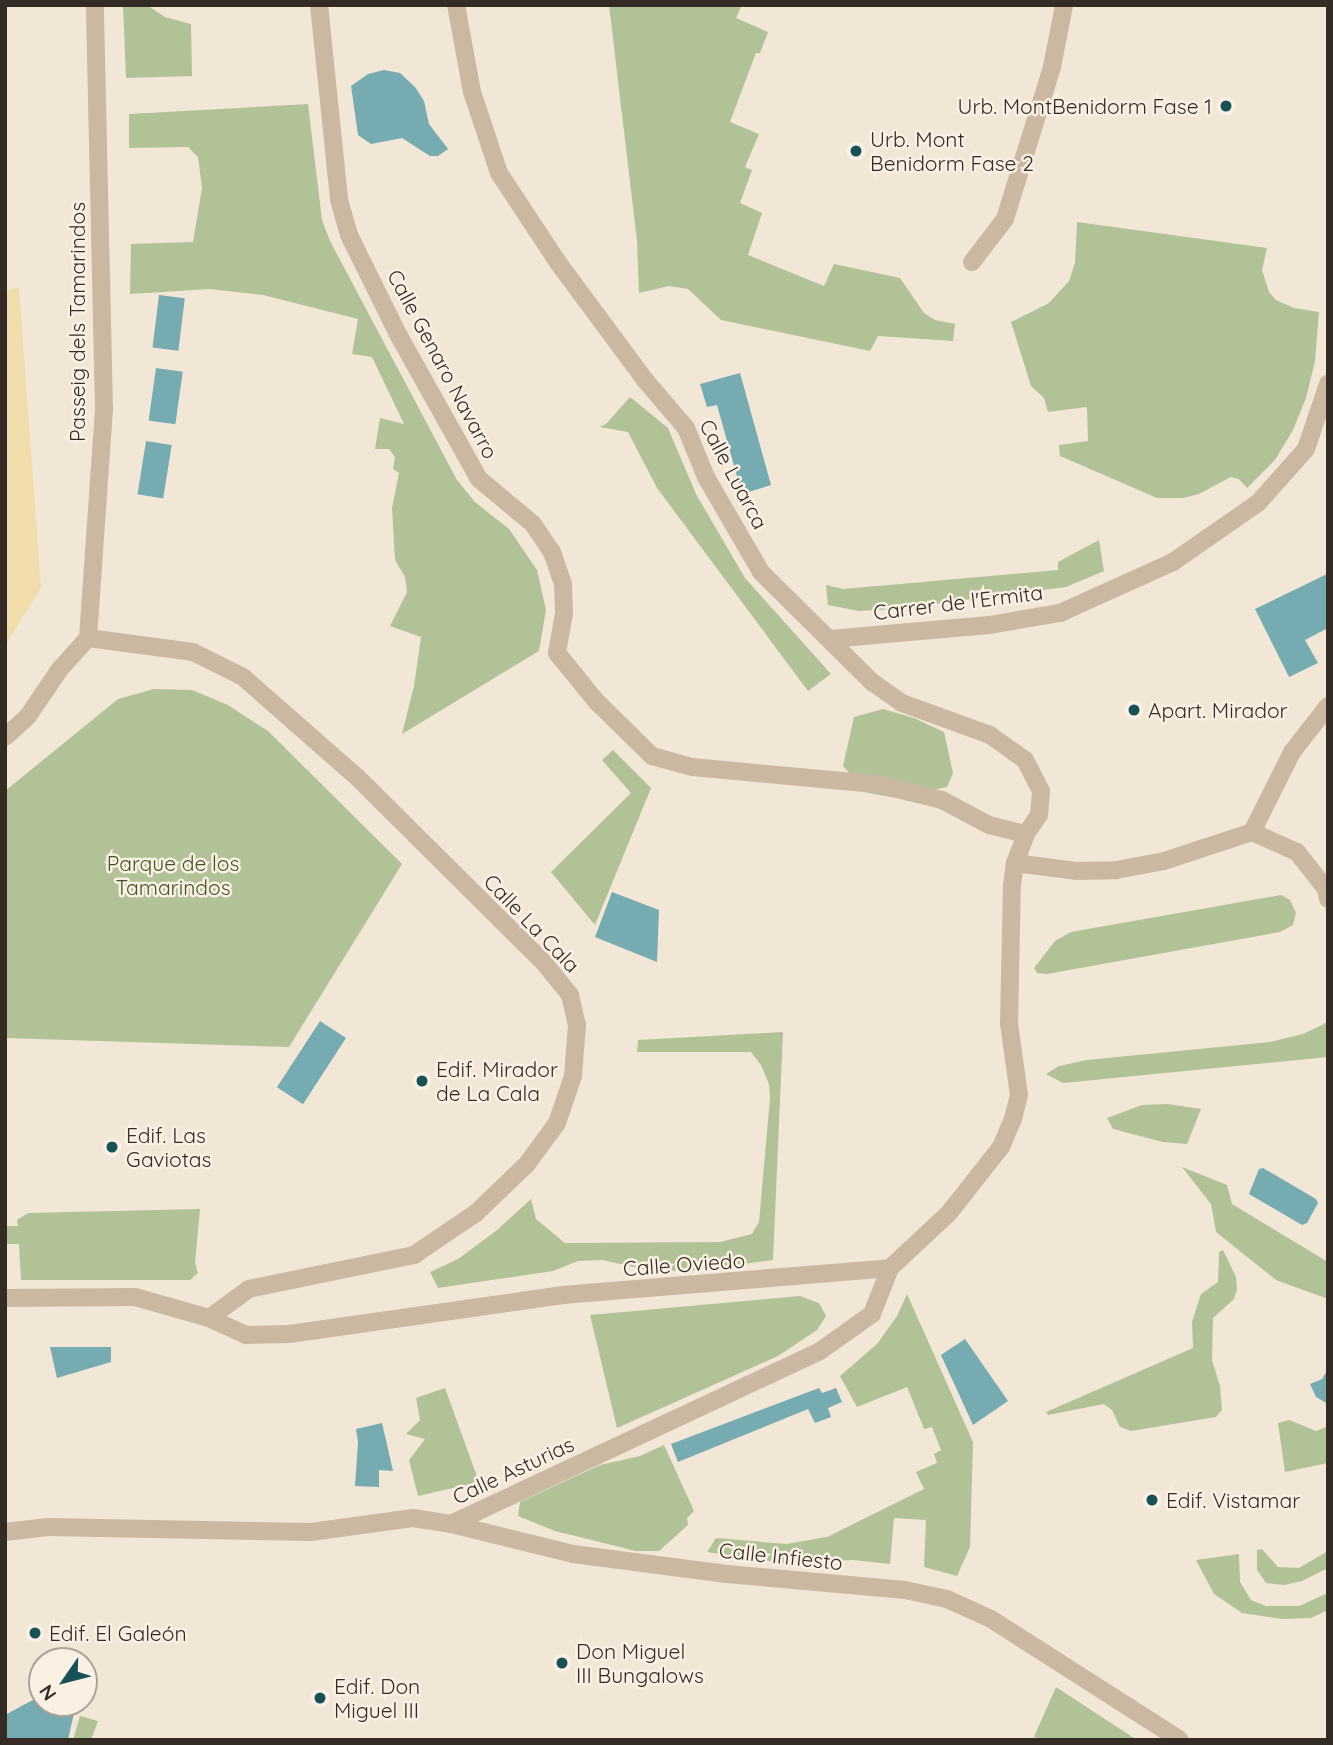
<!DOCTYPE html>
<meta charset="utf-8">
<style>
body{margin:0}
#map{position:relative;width:1333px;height:1745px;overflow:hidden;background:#f2e7d7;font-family:Quicksand,sans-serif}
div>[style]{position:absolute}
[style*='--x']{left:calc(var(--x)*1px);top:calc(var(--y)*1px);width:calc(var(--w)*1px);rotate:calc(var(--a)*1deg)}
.green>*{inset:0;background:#b1c297}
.sand>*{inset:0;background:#f1ddab}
.water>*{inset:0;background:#75abb1;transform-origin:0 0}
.minor>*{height:18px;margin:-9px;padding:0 9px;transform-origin:9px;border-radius:9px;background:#cbb8a3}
.dots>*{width:19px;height:19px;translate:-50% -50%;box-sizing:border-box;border:4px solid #faf1e4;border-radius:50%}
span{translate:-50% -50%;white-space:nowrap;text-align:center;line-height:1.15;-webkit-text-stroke:5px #faf1e4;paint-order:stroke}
.poi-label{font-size:21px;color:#352b25}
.right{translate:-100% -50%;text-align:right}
.left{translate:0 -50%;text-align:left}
.street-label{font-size:21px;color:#352b25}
.park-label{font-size:21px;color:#425528}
.frame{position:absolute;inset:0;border:7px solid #352b25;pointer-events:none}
.north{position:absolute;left:28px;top:1647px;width:70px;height:70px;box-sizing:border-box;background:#faf1e4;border:2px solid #aba298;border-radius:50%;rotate:235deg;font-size:19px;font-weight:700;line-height:28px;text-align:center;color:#352b25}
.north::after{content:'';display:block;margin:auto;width:24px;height:32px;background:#195159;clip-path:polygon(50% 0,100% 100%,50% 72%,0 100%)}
</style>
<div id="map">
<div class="green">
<i style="clip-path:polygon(123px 5px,147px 5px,165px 17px,191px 24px,192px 76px,126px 78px)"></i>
<i style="clip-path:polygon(609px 5px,737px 5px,741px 7px,736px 18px,768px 32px,760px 53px,756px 53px,730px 122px,759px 134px,745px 167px,752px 170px,740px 203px,762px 213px,748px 255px,824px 286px,834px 264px,900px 278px,924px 313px,935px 320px,955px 324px,953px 341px,878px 336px,870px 351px,721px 320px,688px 289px,669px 286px,639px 293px,637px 241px)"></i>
<i style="clip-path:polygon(308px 104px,322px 220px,330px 241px,457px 480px,475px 502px,509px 529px,537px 570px,546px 610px,539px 651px,402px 734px,414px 686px,421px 637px,390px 626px,407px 592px,405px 577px,395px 560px,392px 508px,399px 473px,393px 469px,395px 457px,389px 449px,375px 449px,380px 418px,404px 424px,372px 357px,352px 354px,358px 319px,263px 295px,210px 289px,130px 294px,131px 244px,193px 242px,202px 188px,198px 157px,188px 147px,129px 148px,129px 114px)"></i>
<i style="clip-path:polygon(1077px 222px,1267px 248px,1262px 270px,1269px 292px,1276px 300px,1294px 308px,1319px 312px,1315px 361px,1306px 398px,1293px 430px,1275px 460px,1247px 488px,1239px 479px,1231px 477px,1199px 494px,1183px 498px,1157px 498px,1060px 456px,1059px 445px,1088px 441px,1087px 407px,1048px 412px,1044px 398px,1031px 386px,1011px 322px,1049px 303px,1069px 281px,1075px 263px)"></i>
<i style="clip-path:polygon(630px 397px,668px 428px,696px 494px,745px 578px,831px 674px,808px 691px,657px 488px,628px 432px,599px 427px,606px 424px)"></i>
<i style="clip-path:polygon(1099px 540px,1104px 571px,1066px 587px,897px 609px,859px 611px,828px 605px,826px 585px,843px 589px,1058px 570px,1058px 562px)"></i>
<i style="clip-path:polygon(154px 689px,192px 690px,228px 705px,268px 731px,402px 864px,289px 1047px,5px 1038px,5px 791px,118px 699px)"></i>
<i style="clip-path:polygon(883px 709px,914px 718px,944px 732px,953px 773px,947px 787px,897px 798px,868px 793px,843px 766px,854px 717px)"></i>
<i style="clip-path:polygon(613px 750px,651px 788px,595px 925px,551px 872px,631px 793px,602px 760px)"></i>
<i style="clip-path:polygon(1281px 895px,1290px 900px,1296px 913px,1293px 925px,1280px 932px,1047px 974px,1037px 973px,1034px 968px,1055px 941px,1071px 932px)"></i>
<i style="clip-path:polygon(1328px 1022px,1328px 1057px,1063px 1083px,1046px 1074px,1059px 1066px,1087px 1060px,1270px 1042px,1303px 1034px)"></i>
<i style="clip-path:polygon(783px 1032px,773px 1260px,688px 1271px,648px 1270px,602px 1260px,578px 1261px,553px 1271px,438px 1288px,430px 1272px,458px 1259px,496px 1231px,531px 1199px,536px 1219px,565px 1243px,720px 1242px,752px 1234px,759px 1222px,770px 1098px,769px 1084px,761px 1065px,751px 1052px,637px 1052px,638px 1040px)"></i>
<i style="clip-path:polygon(1167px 1104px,1201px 1109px,1187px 1144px,1163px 1142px,1113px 1129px,1107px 1118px,1142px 1105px)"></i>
<i style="clip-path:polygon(1182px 1167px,1227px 1185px,1232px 1204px,1328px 1262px,1328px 1299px,1276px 1280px,1216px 1232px,1211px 1204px)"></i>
<i style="clip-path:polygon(200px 1209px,195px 1263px,198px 1273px,190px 1280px,21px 1280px,19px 1244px,5px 1244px,5px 1226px,18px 1226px,17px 1220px,28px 1213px)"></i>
<i style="clip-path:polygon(1223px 1250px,1236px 1277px,1237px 1290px,1234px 1299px,1213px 1318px,1212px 1360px,1220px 1386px,1222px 1410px,1216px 1417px,1131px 1431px,1120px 1427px,1112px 1410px,1104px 1404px,1048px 1415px,1046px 1412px,1193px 1348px,1192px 1322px,1201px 1294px,1218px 1282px,1219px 1252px)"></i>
<i style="clip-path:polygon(907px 1294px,973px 1442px,970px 1547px,957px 1576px,924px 1567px,926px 1520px,894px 1518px,890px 1564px,853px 1560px,783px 1563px,707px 1552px,716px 1538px,786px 1544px,827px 1537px,924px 1489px,916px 1472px,937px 1463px,934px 1454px,941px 1450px,932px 1427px,924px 1429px,907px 1387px,857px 1407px,840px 1376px,877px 1344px,897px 1316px)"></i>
<i style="clip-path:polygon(800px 1296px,819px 1303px,826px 1316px,817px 1330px,778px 1356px,617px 1428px,590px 1315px)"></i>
<i style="clip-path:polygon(445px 1388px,479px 1482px,418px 1496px,409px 1460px,425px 1439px,406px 1434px,420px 1420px,416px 1398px)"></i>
<i style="clip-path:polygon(1289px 1420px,1316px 1431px,1328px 1426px,1328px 1463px,1285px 1472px,1278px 1423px)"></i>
<i style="clip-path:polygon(664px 1445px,694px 1511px,687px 1518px,688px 1525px,659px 1551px,636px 1551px,555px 1531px,518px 1516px,520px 1502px,600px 1465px,640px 1456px)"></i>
<i style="clip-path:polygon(1262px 1549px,1278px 1567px,1299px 1568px,1328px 1551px,1328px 1568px,1302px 1581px,1284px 1585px,1266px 1583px,1257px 1570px,1257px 1550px)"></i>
<i style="clip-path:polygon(1239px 1554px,1240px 1582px,1251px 1600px,1266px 1606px,1299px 1606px,1328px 1593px,1328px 1610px,1311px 1618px,1282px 1619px,1242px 1613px,1214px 1594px,1196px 1560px)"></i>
<i style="clip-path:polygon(1056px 1687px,1137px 1740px,1040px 1740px,1034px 1737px)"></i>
<i style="clip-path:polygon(80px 1716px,98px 1721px,91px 1740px,73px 1740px)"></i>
</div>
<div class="sand">
<i style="clip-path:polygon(19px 287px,41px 588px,5px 646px,5px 292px)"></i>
</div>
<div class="water">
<i style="clip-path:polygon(384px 70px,400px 73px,415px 87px,424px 101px,429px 124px,448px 149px,438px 156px,430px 156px,402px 138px,371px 144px,358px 135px,351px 86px,368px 74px)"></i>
<i style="left:159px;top:295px;width:26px;height:53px;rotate:7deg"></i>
<i style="left:156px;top:368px;width:27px;height:53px;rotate:8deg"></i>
<i style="clip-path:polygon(740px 373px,771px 485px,742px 494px,717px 405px,707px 407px,700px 384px)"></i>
<i style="left:146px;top:441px;width:26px;height:54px;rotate:9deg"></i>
<i style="clip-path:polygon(1327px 574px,1328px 628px,1305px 640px,1318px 663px,1289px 677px,1255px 609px)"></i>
<i style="clip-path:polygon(612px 892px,659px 910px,657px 962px,595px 937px)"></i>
<i style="left:320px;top:1021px;width:31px;height:79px;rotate:33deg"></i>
<i style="clip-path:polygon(1263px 1168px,1316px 1199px,1318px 1203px,1307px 1223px,1302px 1225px,1249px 1194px,1259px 1169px)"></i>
<i style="clip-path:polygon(965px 1339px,1008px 1401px,973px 1425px,941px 1355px)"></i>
<i style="clip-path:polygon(50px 1347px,111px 1347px,111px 1362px,57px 1378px)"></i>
<i style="clip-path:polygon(1328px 1369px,1328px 1404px,1316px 1397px,1310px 1384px,1322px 1379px)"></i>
<i style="clip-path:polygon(819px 1388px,822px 1393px,836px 1388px,842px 1402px,828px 1408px,831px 1417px,815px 1423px,808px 1409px,678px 1462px,671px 1444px)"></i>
<i style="clip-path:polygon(382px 1423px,393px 1471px,379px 1470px,379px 1487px,355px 1486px,358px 1442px,356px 1429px)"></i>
<i style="clip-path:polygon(42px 1695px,42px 1703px,69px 1703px,74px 1713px,68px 1740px,5px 1740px,5px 1715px)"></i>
</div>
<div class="minor">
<i style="--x:319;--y:5;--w:196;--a:84.1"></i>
<i style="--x:339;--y:200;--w:36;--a:74"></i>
<i style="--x:349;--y:235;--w:113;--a:63.7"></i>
<i style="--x:399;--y:336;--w:164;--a:60.8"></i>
<i style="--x:479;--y:479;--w:70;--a:39.8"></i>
<i style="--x:533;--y:524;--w:34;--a:56"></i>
<i style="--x:552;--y:552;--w:34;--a:71"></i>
<i style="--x:563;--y:584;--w:29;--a:88"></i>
<i style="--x:564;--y:613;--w:41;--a:99.9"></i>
<i style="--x:557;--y:653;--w:62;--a:50.9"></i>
<i style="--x:596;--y:701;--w:78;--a:44.5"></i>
<i style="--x:652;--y:756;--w:41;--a:15.4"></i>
<i style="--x:692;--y:767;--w:186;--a:5.3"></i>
<i style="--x:877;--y:784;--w:67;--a:13.8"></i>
<i style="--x:942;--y:800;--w:53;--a:28"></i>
<i style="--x:989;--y:825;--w:38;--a:14"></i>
<i style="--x:972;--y:262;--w:54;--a:-52.5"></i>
<i style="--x:1005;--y:219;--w:159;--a:-72.8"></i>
<i style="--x:1052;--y:67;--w:63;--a:-79"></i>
<i style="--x:88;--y:638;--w:106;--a:7.6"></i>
<i style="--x:193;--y:652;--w:56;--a:26.6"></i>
<i style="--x:243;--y:677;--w:153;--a:41.3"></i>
<i style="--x:358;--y:778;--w:264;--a:44.8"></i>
<i style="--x:545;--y:964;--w:40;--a:51"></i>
<i style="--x:570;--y:995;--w:31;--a:77"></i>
<i style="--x:577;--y:1025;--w:51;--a:94.5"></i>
<i style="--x:573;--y:1076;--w:50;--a:108.8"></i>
<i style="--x:557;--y:1123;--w:51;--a:126.2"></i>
<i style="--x:527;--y:1164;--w:71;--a:136.1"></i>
<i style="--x:476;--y:1213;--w:75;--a:145.9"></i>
<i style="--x:414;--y:1255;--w:168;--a:168.4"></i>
<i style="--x:249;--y:1289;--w:49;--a:144.1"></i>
<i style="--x:88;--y:638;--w:230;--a:-86"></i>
<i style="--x:104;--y:409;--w:404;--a:-91.3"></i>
<i style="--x:830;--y:639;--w:160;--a:-5"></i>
<i style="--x:989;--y:625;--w:72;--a:-9.6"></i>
<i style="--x:1060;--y:613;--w:124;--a:-24.3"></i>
<i style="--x:1173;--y:562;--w:103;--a:-34.8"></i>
<i style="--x:1258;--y:503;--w:72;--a:-48.4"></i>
<i style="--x:1306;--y:449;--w:69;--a:-71.3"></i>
<i style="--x:5;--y:737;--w:31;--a:-42"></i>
<i style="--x:28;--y:716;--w:57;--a:-55.8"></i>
<i style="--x:60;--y:669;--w:42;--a:-47.9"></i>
<i style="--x:1252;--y:832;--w:89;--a:-63.4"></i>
<i style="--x:1292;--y:752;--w:58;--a:-52"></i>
<i style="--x:1252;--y:832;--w:49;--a:24"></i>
<i style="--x:1297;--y:852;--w:47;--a:51.9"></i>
<i style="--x:1326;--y:889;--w:10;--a:79"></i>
<i style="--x:1015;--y:863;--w:63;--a:7.4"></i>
<i style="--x:1077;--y:871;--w:39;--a:-1"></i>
<i style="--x:1116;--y:870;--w:49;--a:-10.6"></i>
<i style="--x:1164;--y:861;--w:93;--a:-18.2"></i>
<i style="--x:5;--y:1298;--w:130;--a:-0.4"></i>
<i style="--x:135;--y:1297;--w:77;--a:15.8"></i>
<i style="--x:209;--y:1318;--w:41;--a:24.7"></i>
<i style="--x:246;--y:1335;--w:43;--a:-1.3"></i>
<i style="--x:289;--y:1334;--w:277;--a:-8.1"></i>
<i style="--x:563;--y:1295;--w:328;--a:-4.7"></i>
<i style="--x:890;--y:1268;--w:81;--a:-43"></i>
<i style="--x:949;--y:1213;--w:84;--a:-51.8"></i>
<i style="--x:1001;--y:1147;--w:30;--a:-67"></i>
<i style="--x:1013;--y:1119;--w:25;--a:-76"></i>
<i style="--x:1019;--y:1095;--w:72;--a:-98"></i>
<i style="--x:1009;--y:1024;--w:138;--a:-88.8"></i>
<i style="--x:1012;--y:886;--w:23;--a:-83"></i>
<i style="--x:1015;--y:863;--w:31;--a:-69"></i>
<i style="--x:1026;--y:834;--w:23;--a:-56"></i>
<i style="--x:1039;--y:815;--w:24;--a:-85"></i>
<i style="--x:1041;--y:791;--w:35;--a:-117"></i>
<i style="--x:1025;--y:760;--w:43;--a:-144.5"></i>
<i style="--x:990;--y:735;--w:94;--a:-160"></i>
<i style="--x:902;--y:703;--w:35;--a:-145"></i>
<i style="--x:873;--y:683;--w:158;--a:-135.3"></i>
<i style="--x:761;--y:572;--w:110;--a:-120.1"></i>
<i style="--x:706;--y:477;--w:53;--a:-112.2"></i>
<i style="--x:686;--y:428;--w:63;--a:-130.5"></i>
<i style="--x:645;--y:380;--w:148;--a:-126.5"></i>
<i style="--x:557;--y:261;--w:105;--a:-123.4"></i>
<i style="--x:499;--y:173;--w:85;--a:-108.4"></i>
<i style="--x:472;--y:92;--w:88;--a:-100.4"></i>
<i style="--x:451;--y:1524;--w:408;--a:-25.1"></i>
<i style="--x:820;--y:1351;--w:64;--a:-35.4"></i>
<i style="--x:872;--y:1314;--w:49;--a:-68.6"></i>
<i style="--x:5;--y:1532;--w:43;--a:-6.6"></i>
<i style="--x:48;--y:1527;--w:263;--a:1.1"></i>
<i style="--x:311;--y:1532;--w:103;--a:-7.8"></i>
<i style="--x:413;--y:1518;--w:38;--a:9"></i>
<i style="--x:451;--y:1524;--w:126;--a:13.8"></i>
<i style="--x:573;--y:1554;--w:155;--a:7.4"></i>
<i style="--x:727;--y:1574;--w:179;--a:5.1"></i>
<i style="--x:905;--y:1590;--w:43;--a:12.1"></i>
<i style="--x:947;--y:1599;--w:48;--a:24.4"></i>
<i style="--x:991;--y:1619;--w:224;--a:32.6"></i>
</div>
<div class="dots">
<i style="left:1226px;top:106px;background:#195159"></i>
<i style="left:856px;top:151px;background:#195159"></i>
<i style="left:1134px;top:710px;background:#195159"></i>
<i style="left:422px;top:1081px;background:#195159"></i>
<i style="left:112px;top:1147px;background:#195159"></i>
<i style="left:1152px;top:1500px;background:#195159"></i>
<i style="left:35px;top:1633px;background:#195159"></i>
<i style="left:562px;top:1663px;background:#195159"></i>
<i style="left:320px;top:1698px;background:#195159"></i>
</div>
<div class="poi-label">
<span class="right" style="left:1212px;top:106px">Urb. MontBenidorm Fase 1</span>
<span class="left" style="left:870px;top:151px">Urb. Mont<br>Benidorm Fase 2</span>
<span class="left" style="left:1148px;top:710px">Apart. Mirador</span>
<span class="left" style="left:436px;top:1081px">Edif. Mirador<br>de La Cala</span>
<span class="left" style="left:126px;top:1147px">Edif. Las<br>Gaviotas</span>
<span class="left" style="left:1166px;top:1500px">Edif. Vistamar</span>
<span class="left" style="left:49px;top:1633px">Edif. El Galeón</span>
<span class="left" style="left:576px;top:1663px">Don Miguel<br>III Bungalows</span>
<span class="left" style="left:334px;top:1698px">Edif. Don<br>Miguel III</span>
</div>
<div class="street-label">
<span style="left:77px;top:322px;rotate:-90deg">Passeig dels Tamarindos</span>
<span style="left:443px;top:364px;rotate:62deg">Calle Genaro Navarro</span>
<span style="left:734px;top:474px;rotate:62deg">Calle Luarca</span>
<span style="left:958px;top:602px;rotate:-7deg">Carrer de l'Ermita</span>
<span style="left:532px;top:923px;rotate:46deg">Calle La Cala</span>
<span style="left:684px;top:1264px;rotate:-4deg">Calle Oviedo</span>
<span style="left:513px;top:1470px;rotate:-25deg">Calle Asturias</span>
<span style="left:781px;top:1556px;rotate:6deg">Calle Infiesto</span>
</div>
<div class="park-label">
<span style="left:173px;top:875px">Parque de los<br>Tamarindos</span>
</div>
<div class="frame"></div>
<div class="north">N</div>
</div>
